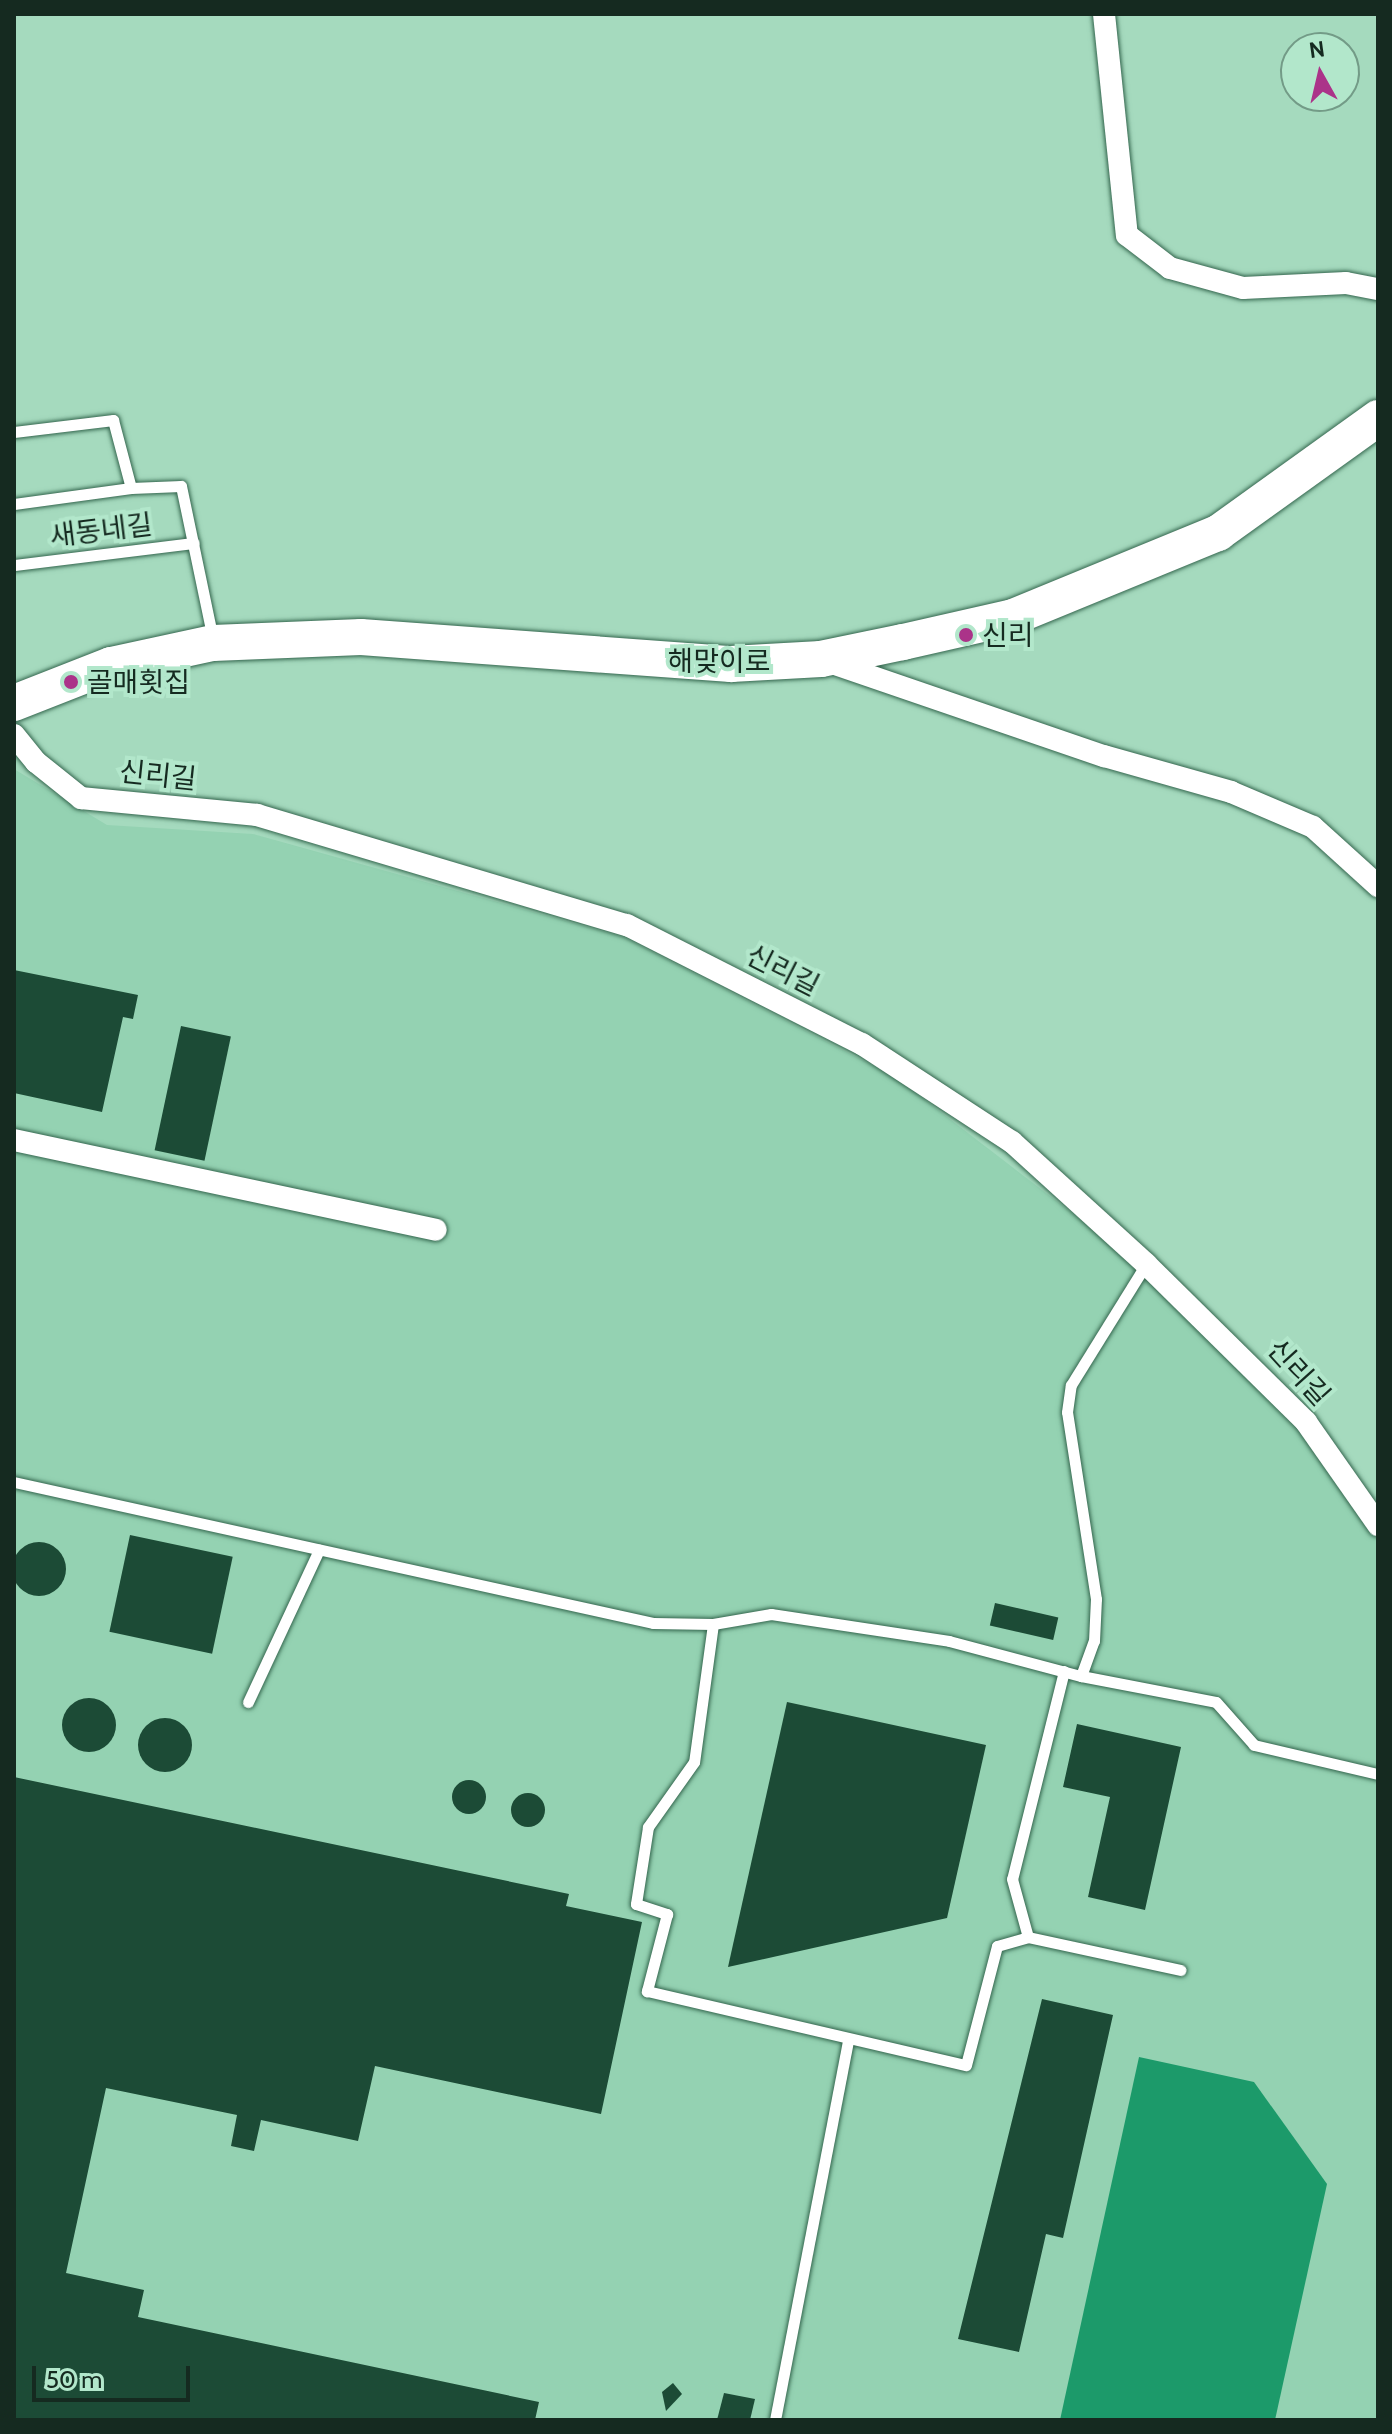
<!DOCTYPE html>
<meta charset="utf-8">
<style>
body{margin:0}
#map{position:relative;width:1392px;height:2434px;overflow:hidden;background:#a5dabe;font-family:Cabin,"Noto Sans KR",sans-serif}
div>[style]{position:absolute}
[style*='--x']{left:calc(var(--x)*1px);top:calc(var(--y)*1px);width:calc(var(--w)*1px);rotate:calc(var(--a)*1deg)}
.built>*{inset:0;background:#94d2b2}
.water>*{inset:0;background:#1c9a6a}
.building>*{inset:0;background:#1c4b36;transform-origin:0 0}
.round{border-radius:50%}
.roads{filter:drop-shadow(0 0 2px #34664e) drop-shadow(0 0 2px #34664e)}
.service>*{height:11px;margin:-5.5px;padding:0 5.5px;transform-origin:5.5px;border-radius:5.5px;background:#fff}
.minor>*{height:22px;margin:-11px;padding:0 11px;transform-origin:11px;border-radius:11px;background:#fff}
.primary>*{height:36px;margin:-18px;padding:0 18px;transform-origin:18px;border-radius:18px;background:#fff}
.dots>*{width:22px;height:22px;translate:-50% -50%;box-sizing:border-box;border:4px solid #b2e7cb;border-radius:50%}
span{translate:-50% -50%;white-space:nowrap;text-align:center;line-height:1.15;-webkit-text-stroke:8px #b2e7cb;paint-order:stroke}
.street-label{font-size:28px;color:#152a20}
.poi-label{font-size:28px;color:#152a20}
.left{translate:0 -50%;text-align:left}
.frame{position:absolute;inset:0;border:16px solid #152a20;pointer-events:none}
.north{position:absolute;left:1280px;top:32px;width:80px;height:80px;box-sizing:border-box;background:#b2e7cb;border:2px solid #739b87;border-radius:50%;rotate:352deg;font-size:22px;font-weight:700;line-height:32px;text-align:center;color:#152a20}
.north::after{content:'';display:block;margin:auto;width:28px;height:36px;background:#ab3389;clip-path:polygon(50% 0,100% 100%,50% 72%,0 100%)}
.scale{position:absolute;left:32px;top:2366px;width:158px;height:36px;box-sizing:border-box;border:4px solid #152a20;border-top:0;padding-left:10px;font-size:24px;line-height:28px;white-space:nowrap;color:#152a20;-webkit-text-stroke:6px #b2e7cb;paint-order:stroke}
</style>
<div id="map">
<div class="built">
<i style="clip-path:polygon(14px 769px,107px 825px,253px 834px,623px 937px,895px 1077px,1142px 1267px,1300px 1412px,1378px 1524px,1378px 2420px,14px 2420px)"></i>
</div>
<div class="water">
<i style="clip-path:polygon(1139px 2057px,1254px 2082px,1327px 2184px,1275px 2420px,1060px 2420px)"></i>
</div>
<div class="building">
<i style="clip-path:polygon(14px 970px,138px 995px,133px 1019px,123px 1017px,102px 1112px,14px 1093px)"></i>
<i style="left:181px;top:1026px;width:51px;height:127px;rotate:12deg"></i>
<i style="left:130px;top:1535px;width:105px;height:99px;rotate:12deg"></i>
<i class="round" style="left:12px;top:1542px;width:54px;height:54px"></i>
<i style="left:995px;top:1603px;width:65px;height:23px;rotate:13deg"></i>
<i class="round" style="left:62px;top:1698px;width:54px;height:54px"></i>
<i style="clip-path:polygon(787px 1702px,986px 1745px,947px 1918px,728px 1967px)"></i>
<i class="round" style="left:138px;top:1718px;width:54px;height:54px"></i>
<i style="clip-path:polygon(1077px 1724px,1181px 1747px,1145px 1910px,1088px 1897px,1110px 1797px,1063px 1787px)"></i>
<i style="clip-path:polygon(14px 1777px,569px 1894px,566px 1906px,642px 1922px,601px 2114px,375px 2066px,358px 2141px,261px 2120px,254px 2151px,231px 2146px,237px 2115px,106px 2088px,66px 2273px,144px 2290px,138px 2317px,539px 2402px,535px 2420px,14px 2420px)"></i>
<i class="round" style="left:452px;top:1780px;width:34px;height:34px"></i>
<i class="round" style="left:511px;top:1793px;width:34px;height:34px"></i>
<i style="clip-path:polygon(1042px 1999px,1113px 2015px,1063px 2238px,1046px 2234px,1019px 2352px,958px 2339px)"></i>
<i style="clip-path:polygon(673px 2383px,682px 2394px,666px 2411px,662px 2392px)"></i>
<i style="clip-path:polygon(724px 2393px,755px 2399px,750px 2420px,717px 2420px)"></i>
</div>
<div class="roads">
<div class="service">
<i style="--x:14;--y:432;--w:100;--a:-6.9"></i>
<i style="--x:113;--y:420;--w:70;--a:75.2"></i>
<i style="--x:131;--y:488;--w:50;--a:-2.3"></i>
<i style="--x:181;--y:486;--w:156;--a:78.2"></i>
<i style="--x:14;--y:504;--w:118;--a:-7.8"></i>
<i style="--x:14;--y:565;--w:181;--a:-7"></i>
<i style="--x:14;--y:1482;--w:654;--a:12.44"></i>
<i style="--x:653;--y:1623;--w:60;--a:1"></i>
<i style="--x:713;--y:1624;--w:59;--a:-9.8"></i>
<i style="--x:771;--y:1614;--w:180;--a:8.6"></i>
<i style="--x:949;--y:1641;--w:137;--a:14.9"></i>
<i style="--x:1081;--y:1676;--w:137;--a:10.9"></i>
<i style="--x:1216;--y:1702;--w:57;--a:48.5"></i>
<i style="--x:1254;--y:1745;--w:127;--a:13.2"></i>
<i style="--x:713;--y:1624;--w:139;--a:97.8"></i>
<i style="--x:694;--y:1762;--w:80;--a:125.3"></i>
<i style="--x:648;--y:1827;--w:78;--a:98.9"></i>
<i style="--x:636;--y:1904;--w:33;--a:18"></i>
<i style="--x:667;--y:1914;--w:80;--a:104.6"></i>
<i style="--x:647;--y:1991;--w:327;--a:13.1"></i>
<i style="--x:966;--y:2065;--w:123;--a:-75.4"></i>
<i style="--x:997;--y:1946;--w:32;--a:-16"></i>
<i style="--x:1064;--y:1671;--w:214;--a:104"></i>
<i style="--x:1012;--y:1879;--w:60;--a:74.6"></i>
<i style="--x:1028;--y:1937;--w:156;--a:12.2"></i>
<i style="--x:1081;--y:1676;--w:37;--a:-70"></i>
<i style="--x:1094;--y:1641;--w:42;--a:-87.3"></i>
<i style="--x:1096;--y:1599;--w:189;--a:-98.8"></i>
<i style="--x:1067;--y:1412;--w:27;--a:-82"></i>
<i style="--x:1071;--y:1385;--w:142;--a:-58.2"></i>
<i style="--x:248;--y:1702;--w:168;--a:-65"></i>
<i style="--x:775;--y:2420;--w:385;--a:-79.1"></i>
</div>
<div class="minor">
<i style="--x:1104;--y:14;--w:222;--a:84.1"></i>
<i style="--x:1127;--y:235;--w:54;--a:37.5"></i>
<i style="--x:1170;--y:268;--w:76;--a:15.3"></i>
<i style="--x:1243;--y:288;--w:103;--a:-2.8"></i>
<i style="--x:1346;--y:283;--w:33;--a:11"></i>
<i style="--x:826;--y:661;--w:294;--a:18.9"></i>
<i style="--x:1104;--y:756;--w:132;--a:15.8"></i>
<i style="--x:1231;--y:792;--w:89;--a:23.1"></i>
<i style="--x:1313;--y:827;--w:88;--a:42.2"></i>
<i style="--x:14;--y:735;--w:35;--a:51"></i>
<i style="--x:36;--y:762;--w:58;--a:38.7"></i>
<i style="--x:81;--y:798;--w:177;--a:5.5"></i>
<i style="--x:257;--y:815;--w:386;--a:16.6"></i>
<i style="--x:627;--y:925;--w:263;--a:26.9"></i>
<i style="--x:862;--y:1044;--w:179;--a:33.2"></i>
<i style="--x:1012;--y:1142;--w:181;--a:42.3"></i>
<i style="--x:1146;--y:1264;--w:225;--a:44.6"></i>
<i style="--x:1306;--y:1422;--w:126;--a:55"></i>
<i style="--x:14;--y:1140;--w:431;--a:12"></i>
</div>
<div class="primary">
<i style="--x:14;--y:703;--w:104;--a:-21.4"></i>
<i style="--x:111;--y:665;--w:104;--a:-12.2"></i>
<i style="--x:213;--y:643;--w:148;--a:-2.3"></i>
<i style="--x:361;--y:637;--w:371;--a:4.2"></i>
<i style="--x:731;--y:664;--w:90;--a:-3.2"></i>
<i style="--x:821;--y:659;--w:84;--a:-11.7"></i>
<i style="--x:903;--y:642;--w:113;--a:-12.8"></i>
<i style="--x:1013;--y:617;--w:222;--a:-22.3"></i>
<i style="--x:1218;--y:533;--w:197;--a:-35.7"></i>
</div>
</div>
<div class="dots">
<i style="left:966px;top:635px;background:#ab3389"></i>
<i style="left:71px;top:682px;background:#ab3389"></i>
</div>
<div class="street-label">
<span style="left:101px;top:530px;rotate:-7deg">새동네길</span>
<span style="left:719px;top:661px">해맞이로</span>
<span style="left:158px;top:775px;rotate:6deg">신리길</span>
<span style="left:783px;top:970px;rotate:27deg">신리길</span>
<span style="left:1299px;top:1372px;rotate:48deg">신리길</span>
</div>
<div class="poi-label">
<span class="left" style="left:982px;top:635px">신리</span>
<span class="left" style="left:87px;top:682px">골매횟집</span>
</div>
<div class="frame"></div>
<div class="north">N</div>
<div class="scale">50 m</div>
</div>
